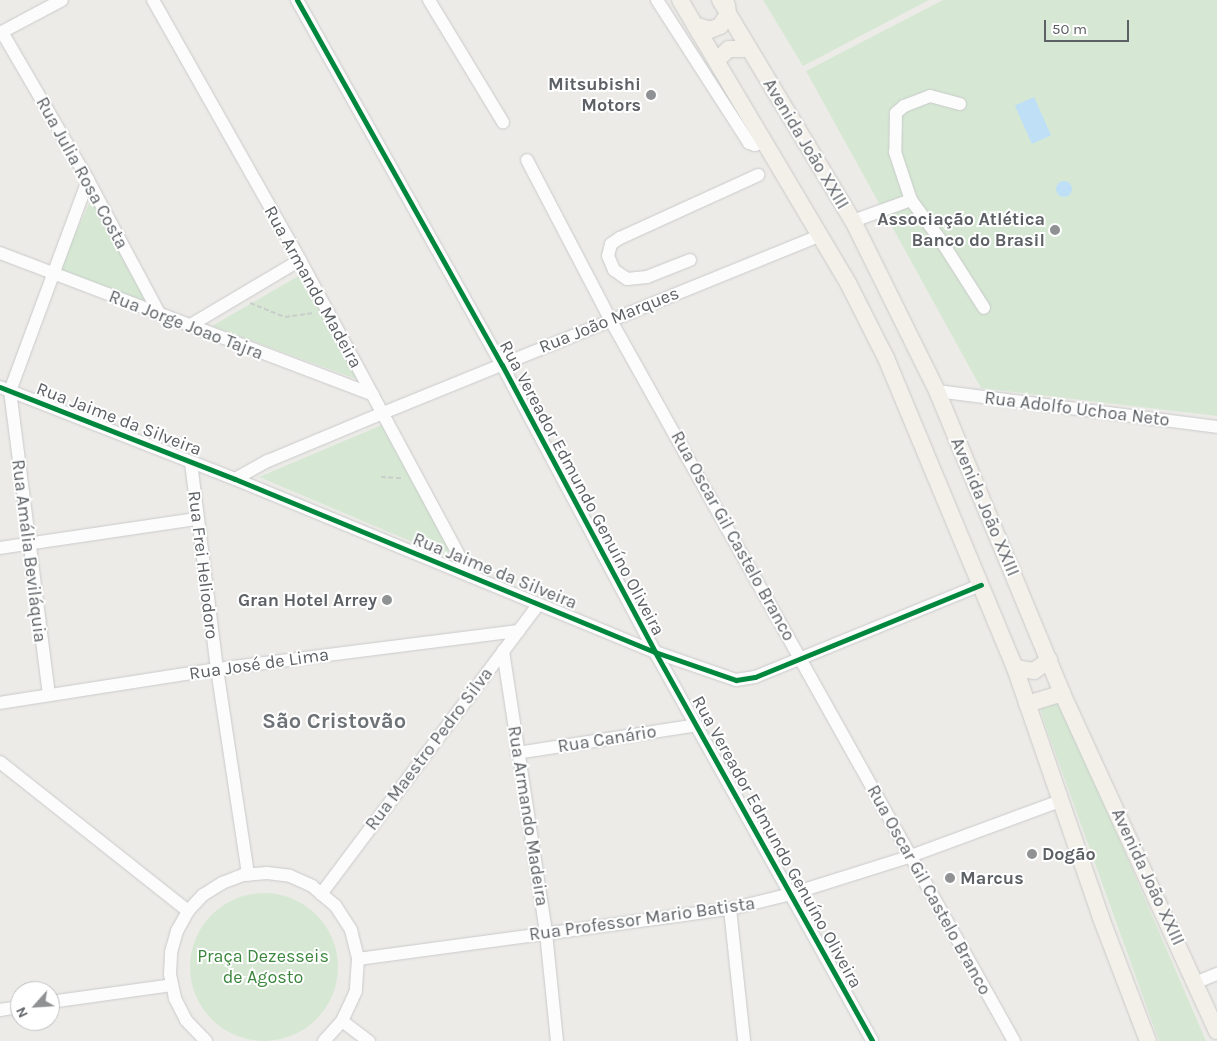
<!DOCTYPE html>
<meta charset="utf-8">
<style>
body{margin:0}
#map{position:relative;width:1217px;height:1041px;overflow:hidden;background:#edebe8;font-family:Karla,sans-serif}
div>[style]{position:absolute}
[style*='--x']{left:calc(var(--x)*1px);top:calc(var(--y)*1px);width:calc(var(--w)*1px);rotate:calc(var(--a)*1deg)}
.green>*{inset:0;background:#d6e8d4}
.round{border-radius:50%}
.water>*{inset:0;background:#bedff5;transform-origin:0 0}
.path>*{height:2px;margin-top:-1px;transform-origin:0;background:repeating-linear-gradient(90deg,#c9cdcb 0 5px,transparent 0 7.5px)}
.roads{filter:drop-shadow(0 0 1px #c9caca) drop-shadow(0 0 1px #c9caca)}
.minor>*{height:12px;margin:-6px;padding:0 6px;transform-origin:6px;border-radius:6px;background:#fcfcfc}
.major>*{height:16px;margin:-8px;padding:0 8px;transform-origin:8px;border-radius:8px;background:#f2f0e9}
.cycleway>*{height:5px;margin:-2.5px;padding:0 2.5px;transform-origin:2.5px;border-radius:2.5px;background:#00873e}
.dots>*{width:14px;height:14px;translate:-50% -50%;box-sizing:border-box;border:2px solid #fff;border-radius:50%}
span{translate:-50% -50%;white-space:nowrap;text-align:center;line-height:1.15;-webkit-text-stroke:4px #fff;paint-order:stroke}
.poi-label{font-size:18px;color:#5d6165;font-weight:700}
.right{translate:-100% -50%;text-align:right}
.left{translate:0 -50%;text-align:left}
.street-label{font-size:18px;color:#5d6165}
.park-label{font-size:18px;color:#3b863c}
.district-label{font-size:22px;color:#6e7377;font-weight:700}
.north{position:absolute;left:10px;top:981px;width:50px;height:50px;box-sizing:border-box;background:#fff;border:1px solid #bec0c1;border-radius:50%;rotate:244deg;font-size:14px;font-weight:700;line-height:20px;text-align:center;color:#5d6165}
.north::after{content:'';display:block;margin:auto;width:18px;height:22px;background:#8f9193;clip-path:polygon(50% 0,100% 100%,50% 72%,0 100%)}
.scale{position:absolute;left:1044px;top:20px;width:85px;height:22px;box-sizing:border-box;border:2px solid #5d6165;border-top:0;padding-left:6px;font-size:15px;line-height:18px;white-space:nowrap;color:#5d6165;-webkit-text-stroke:4px #fff;paint-order:stroke}
</style>
<div id="map">
<div class="green">
<i style="clip-path:polygon(763px 0,929px 0,803px 66px)"></i>
<i style="clip-path:polygon(943px 0,1217px 0,1217px 416px,981px 388px,806px 71px)"></i>
<i style="clip-path:polygon(91px 199px,147px 303px,58px 272px)"></i>
<i style="clip-path:polygon(302px 274px,364px 382px,212px 326px)"></i>
<i style="clip-path:polygon(384px 424px,455px 560px,259px 477px)"></i>
<i style="clip-path:polygon(1055px 700px,1065px 713px,1206px 1041px,1159px 1041px,1043px 719px,1039px 704px)"></i>
<i class="round" style="left:190px;top:893px;width:148px;height:148px"></i>
</div>
<div class="water">
<i style="left:1034px;top:97px;width:42px;height:21px;rotate:66deg"></i>
<i class="round" style="left:1056px;top:181px;width:16px;height:16px"></i>
</div>
<div class="path">
<i style="--x:250;--y:303;--w:38;--a:22"></i>
<i style="--x:285;--y:317;--w:29;--a:-8"></i>
<i style="--x:381;--y:477;--w:22;--a:3"></i>
</div>
<div class="roads">
<div class="minor">
<i style="--x:153;--y:0;--w:299;--a:60.5"></i>
<i style="--x:300;--y:260;--w:359;--a:61.7"></i>
<i style="--x:297;--y:0;--w:419;--a:60.7"></i>
<i style="--x:502;--y:365;--w:325;--a:61.9"></i>
<i style="--x:655;--y:652;--w:445;--a:60.8"></i>
<i style="--x:429;--y:0;--w:143;--a:58.8"></i>
<i style="--x:657;--y:0;--w:170;--a:57.2"></i>
<i style="--x:749;--y:143;--w:6;--a:18"></i>
<i style="--x:755;--y:145;--w:9;--a:-21"></i>
<i style="--x:2;--y:32;--w:171;--a:59.8"></i>
<i style="--x:88;--y:180;--w:153;--a:61.9"></i>
<i style="--x:0;--y:33;--w:70;--a:-28"></i>
<i style="--x:960;--y:104;--w:31;--a:-165"></i>
<i style="--x:930;--y:96;--w:28;--a:159"></i>
<i style="--x:904;--y:106;--w:11;--a:139"></i>
<i style="--x:896;--y:113;--w:39;--a:91"></i>
<i style="--x:895;--y:152;--w:51;--a:71.6"></i>
<i style="--x:911;--y:200;--w:52;--a:53.6"></i>
<i style="--x:942;--y:242;--w:78;--a:57.5"></i>
<i style="--x:527;--y:160;--w:179;--a:62.4"></i>
<i style="--x:610;--y:319;--w:827;--a:60.77"></i>
<i style="--x:853;--y:221;--w:62;--a:-19.9"></i>
<i style="--x:0;--y:253;--w:399;--a:20.8"></i>
<i style="--x:690;--y:260;--w:46;--a:158.4"></i>
<i style="--x:647;--y:277;--w:20;--a:174"></i>
<i style="--x:627;--y:279;--w:16;--a:-145"></i>
<i style="--x:614;--y:270;--w:15;--a:-113"></i>
<i style="--x:608;--y:256;--w:12;--a:-76"></i>
<i style="--x:611;--y:244;--w:11;--a:-34"></i>
<i style="--x:620;--y:238;--w:152;--a:-24.5"></i>
<i style="--x:189;--y:326;--w:129;--a:-30.7"></i>
<i style="--x:0;--y:387;--w:252;--a:21.4"></i>
<i style="--x:235;--y:479;--w:454;--a:22.4"></i>
<i style="--x:655;--y:652;--w:86;--a:19.1"></i>
<i style="--x:736;--y:680;--w:19;--a:-9"></i>
<i style="--x:755;--y:677;--w:244;--a:-22.2"></i>
<i style="--x:937;--y:391;--w:282;--a:7.3"></i>
<i style="--x:191;--y:463;--w:208;--a:82.8"></i>
<i style="--x:217;--y:669;--w:208;--a:81.4"></i>
<i style="--x:235;--y:479;--w:38;--a:-29"></i>
<i style="--x:268;--y:461;--w:125;--a:-22.7"></i>
<i style="--x:383;--y:413;--w:471;--a:-22.1"></i>
<i style="--x:0;--y:548;--w:199;--a:-8.4"></i>
<i style="--x:503;--y:651;--w:285;--a:81.3"></i>
<i style="--x:546;--y:933;--w:109;--a:84.2"></i>
<i style="--x:49;--y:695;--w:306;--a:-97.3"></i>
<i style="--x:10;--y:391;--w:225;--a:-69.7"></i>
<i style="--x:0;--y:703;--w:220;--a:-8.9"></i>
<i style="--x:217;--y:669;--w:304;--a:-7.2"></i>
<i style="--x:517;--y:753;--w:182;--a:-8.8"></i>
<i style="--x:0;--y:762;--w:240;--a:38.4"></i>
<i style="--x:321;--y:894;--w:361;--a:-53.1"></i>
<i style="--x:730;--y:909;--w:133;--a:83.9"></i>
<i style="--x:358;--y:959;--w:375;--a:-7.7"></i>
<i style="--x:730;--y:909;--w:63;--a:-13.8"></i>
<i style="--x:791;--y:894;--w:123;--a:-17.5"></i>
<i style="--x:908;--y:857;--w:162;--a:-20.2"></i>
<i style="--x:1197;--y:982;--w:22;--a:-22"></i>
<i style="--x:50;--y:1002;--w:123;--a:-7.9"></i>
<i style="--x:0;--y:1010;--w:20;--a:-9"></i>
<i style="--x:342;--y:1021;--w:34;--a:37"></i>
<i style="--x:206;--y:1041;--w:29;--a:-134"></i>
<i style="--x:186;--y:1020;--w:25;--a:-117"></i>
<i style="--x:175;--y:998;--w:25;--a:-102"></i>
<i style="--x:170;--y:974;--w:22;--a:-87"></i>
<i style="--x:171;--y:952;--w:22;--a:-74"></i>
<i style="--x:177;--y:931;--w:23;--a:-61"></i>
<i style="--x:188;--y:911;--w:22;--a:-47"></i>
<i style="--x:203;--y:895;--w:22;--a:-32"></i>
<i style="--x:222;--y:883;--w:22;--a:-21"></i>
<i style="--x:243;--y:875;--w:24;--a:-5"></i>
<i style="--x:267;--y:873;--w:23;--a:7"></i>
<i style="--x:290;--y:876;--w:24;--a:24"></i>
<i style="--x:312;--y:886;--w:30;--a:40"></i>
<i style="--x:335;--y:905;--w:30;--a:57"></i>
<i style="--x:351;--y:930;--w:30;--a:76"></i>
<i style="--x:358;--y:959;--w:32;--a:94"></i>
<i style="--x:356;--y:991;--w:33;--a:115"></i>
<i style="--x:342;--y:1021;--w:27;--a:132"></i>
</div>
<div class="major">
<i style="--x:680;--y:0;--w:331;--a:59.3"></i>
<i style="--x:849;--y:285;--w:82;--a:63.1"></i>
<i style="--x:886;--y:358;--w:336;--a:67.4"></i>
<i style="--x:1015;--y:668;--w:264;--a:71"></i>
<i style="--x:1101;--y:918;--w:132;--a:69.1"></i>
<i style="--x:720;--y:0;--w:258;--a:59"></i>
<i style="--x:853;--y:221;--w:190;--a:63.7"></i>
<i style="--x:937;--y:391;--w:327;--a:67.5"></i>
<i style="--x:1062;--y:693;--w:372;--a:65.4"></i>
<i style="--x:695;--y:25;--w:16;--a:18"></i>
<i style="--x:710;--y:30;--w:11;--a:-22"></i>
<i style="--x:720;--y:26;--w:14;--a:-56"></i>
<i style="--x:728;--y:14;--w:9;--a:-96"></i>
<i style="--x:717;--y:60;--w:16;--a:-43"></i>
<i style="--x:729;--y:49;--w:19;--a:0"></i>
<i style="--x:1015;--y:668;--w:19;--a:9"></i>
<i style="--x:1034;--y:671;--w:19;--a:-36"></i>
<i style="--x:1027;--y:704;--w:37;--a:-17"></i>
</div>
</div>
<div class="cycleway">
<i style="--x:297;--y:0;--w:419;--a:60.7"></i>
<i style="--x:502;--y:365;--w:325;--a:61.9"></i>
<i style="--x:655;--y:652;--w:445;--a:60.8"></i>
<i style="--x:0;--y:387;--w:252;--a:21.4"></i>
<i style="--x:235;--y:479;--w:454;--a:22.4"></i>
<i style="--x:655;--y:652;--w:86;--a:19.1"></i>
<i style="--x:736;--y:680;--w:19;--a:-9"></i>
<i style="--x:755;--y:677;--w:244;--a:-22.2"></i>
</div>
<div class="dots">
<i style="left:651px;top:95px;background:#8f9193"></i>
<i style="left:1055px;top:230px;background:#8f9193"></i>
<i style="left:387px;top:600px;background:#8f9193"></i>
<i style="left:1032px;top:854px;background:#8f9193"></i>
<i style="left:950px;top:878px;background:#8f9193"></i>
</div>
<div class="poi-label">
<span class="right" style="left:641px;top:95px">Mitsubishi<br>Motors</span>
<span class="right" style="left:1045px;top:230px">Associação Atlética<br>Banco do Brasil</span>
<span class="right" style="left:377px;top:600px">Gran Hotel Arrey</span>
<span class="left" style="left:1042px;top:854px">Dogão</span>
<span class="left" style="left:960px;top:878px">Marcus</span>
</div>
<div class="street-label">
<span style="left:806px;top:144px;rotate:59deg">Avenida João XXIII</span>
<span style="left:82px;top:173px;rotate:61deg">Rua Julia Rosa Costa</span>
<span style="left:313px;top:287px;rotate:61deg">Rua Armando Madeira</span>
<span style="left:609px;top:320px;rotate:-22deg">Rua João Marques</span>
<span style="left:186px;top:325px;rotate:21deg">Rua Jorge Joao Tajra</span>
<span style="left:1077px;top:409px;rotate:7deg">Rua Adolfo Uchoa Neto</span>
<span style="left:119px;top:419px;rotate:21deg">Rua Jaime da Silveira</span>
<span style="left:582px;top:488px;rotate:62deg">Rua Vereador Edmundo Genuíno Oliveira</span>
<span style="left:985px;top:507px;rotate:67deg">Avenida João XXIII</span>
<span style="left:733px;top:536px;rotate:61deg">Rua Oscar Gil Castelo Branco</span>
<span style="left:29px;top:551px;rotate:83deg">Rua Amália Beviláquia</span>
<span style="left:203px;top:565px;rotate:83deg">Rua Frei Heliodoro</span>
<span style="left:495px;top:571px;rotate:22deg">Rua Jaime da Silveira</span>
<span style="left:259px;top:664px;rotate:-8deg">Rua José de Lima</span>
<span style="left:607px;top:739px;rotate:-9deg">Rua Canário</span>
<span style="left:429px;top:749px;rotate:-53deg">Rua Maestro Pedro Silva</span>
<span style="left:528px;top:816px;rotate:81deg">Rua Armando Madeira</span>
<span style="left:777px;top:842px;rotate:61deg">Rua Vereador Edmundo Genuíno Oliveira</span>
<span style="left:1148px;top:877px;rotate:65deg">Avenida João XXIII</span>
<span style="left:929px;top:890px;rotate:61deg">Rua Oscar Gil Castelo Branco</span>
<span style="left:642px;top:919px;rotate:-8deg">Rua Professor Mario Batista</span>
</div>
<div class="park-label">
<span style="left:263px;top:967px">Praça Dezesseis<br>de Agosto</span>
</div>
<div class="district-label">
<span style="left:334px;top:722px">São Cristovão</span>
</div>
<div class="north">N</div>
<div class="scale">50 m</div>
</div>
